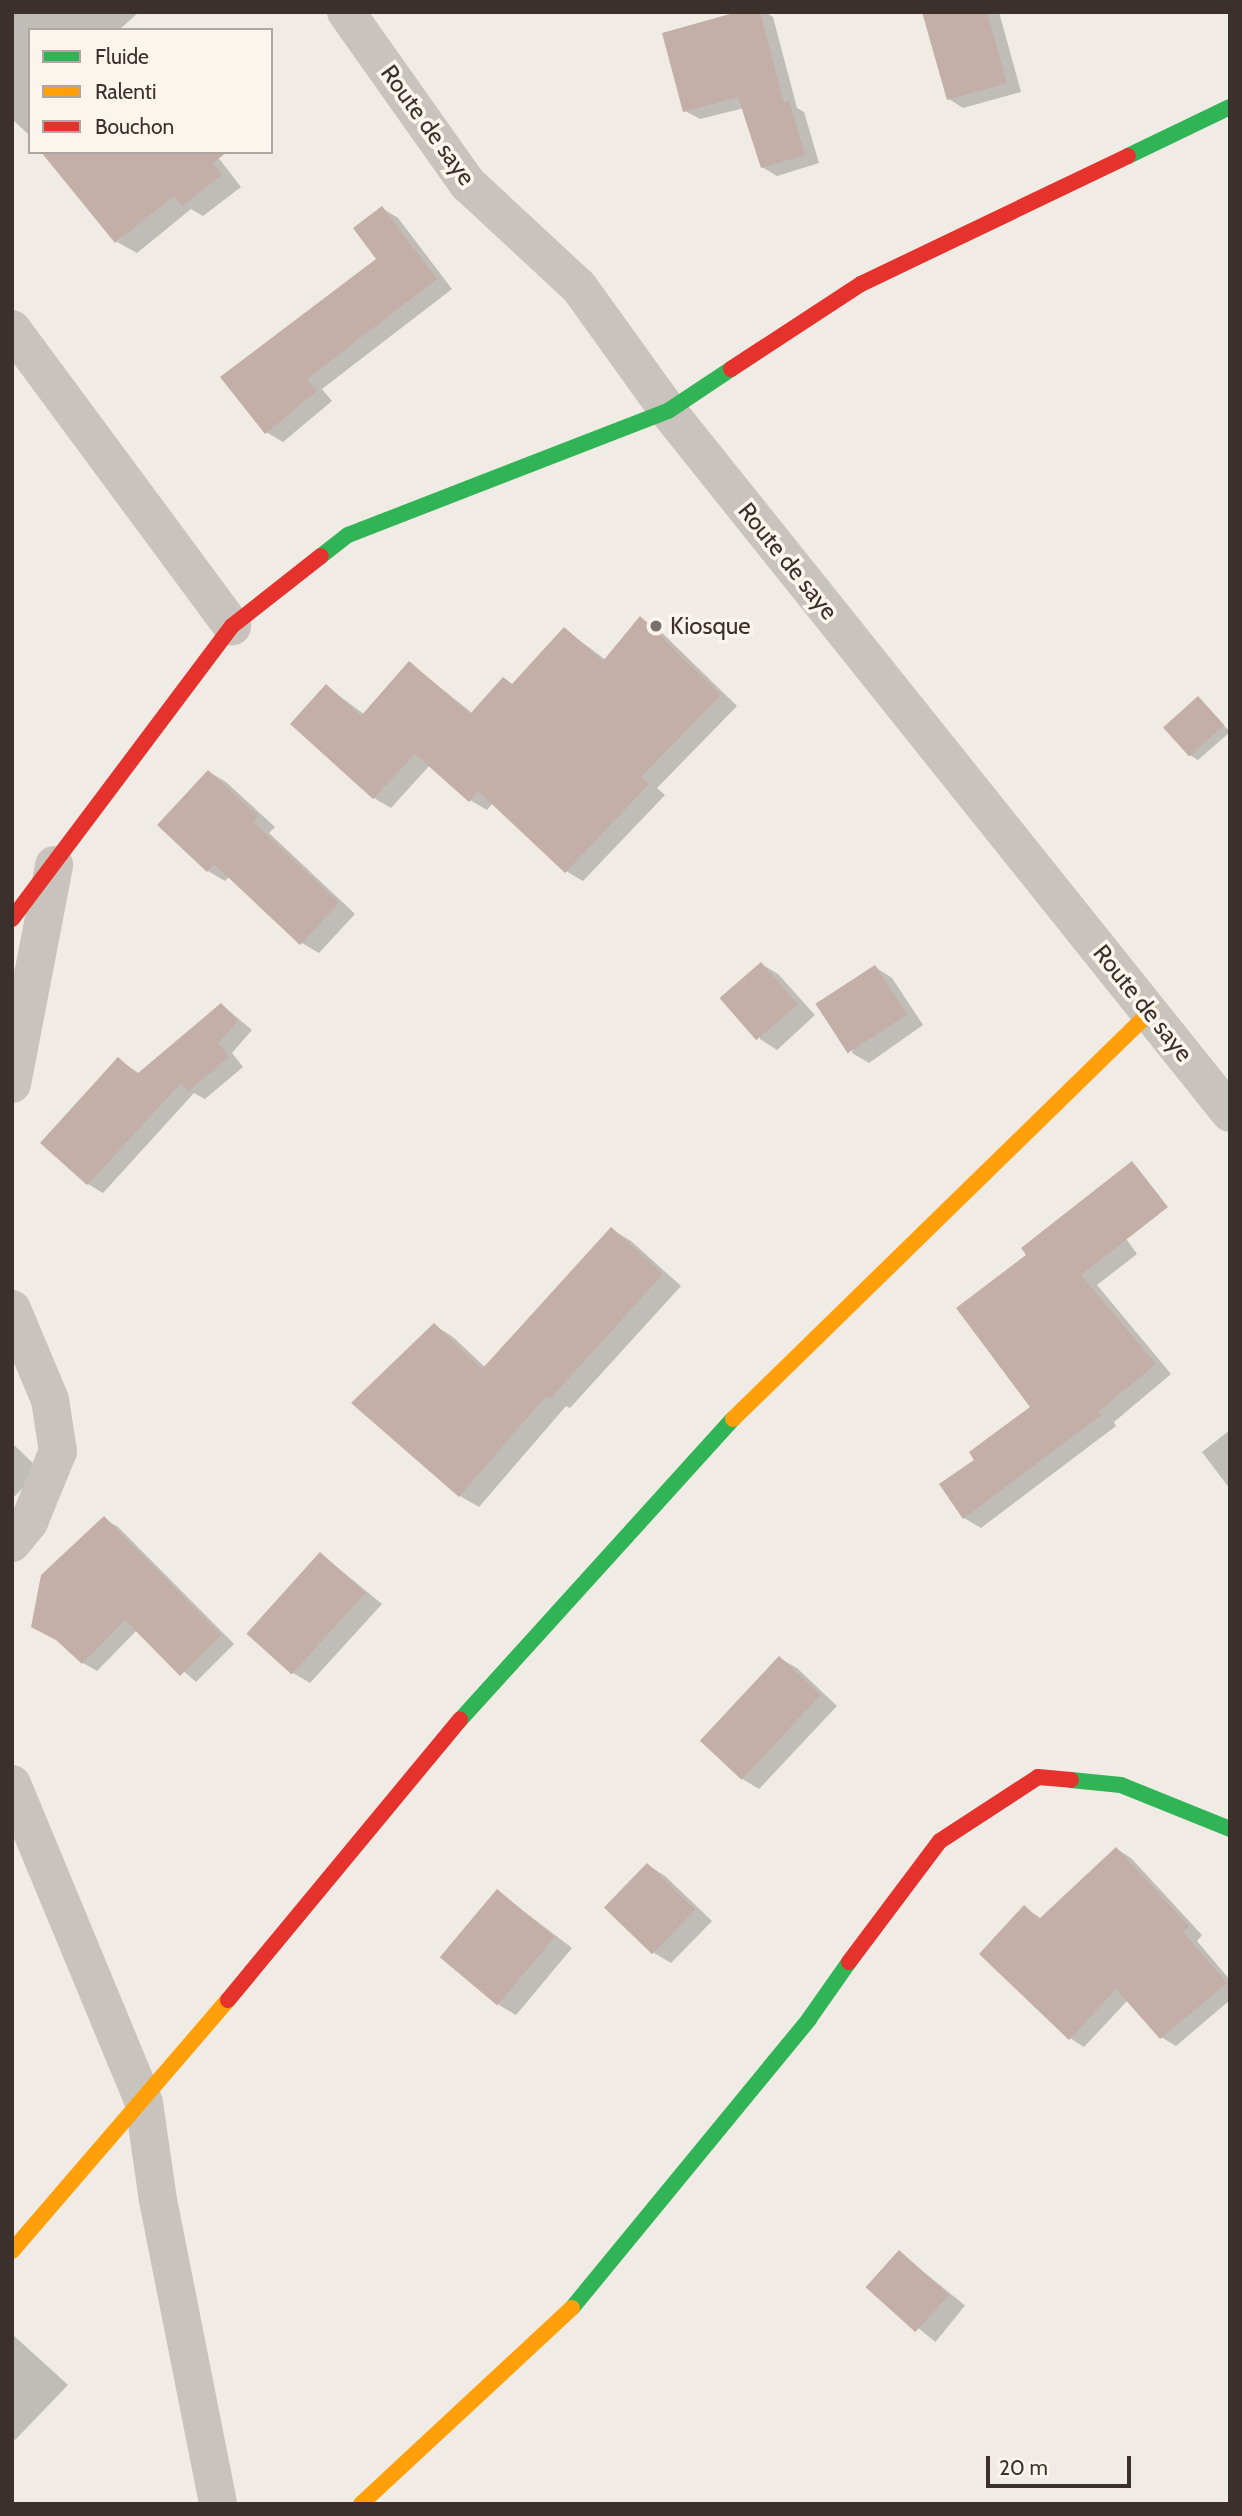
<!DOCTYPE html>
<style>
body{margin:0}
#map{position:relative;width:1242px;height:2516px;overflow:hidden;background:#f0ebe5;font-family:Cabin,sans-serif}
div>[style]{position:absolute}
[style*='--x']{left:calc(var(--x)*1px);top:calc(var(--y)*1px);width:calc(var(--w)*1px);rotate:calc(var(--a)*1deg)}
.shadow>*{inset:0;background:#0003;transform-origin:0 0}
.building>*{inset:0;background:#c3afa7;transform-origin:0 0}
.street>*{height:38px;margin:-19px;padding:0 19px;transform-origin:19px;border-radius:19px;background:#c9c3be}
.fast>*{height:16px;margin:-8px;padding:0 8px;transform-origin:8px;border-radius:8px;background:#30b455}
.slow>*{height:16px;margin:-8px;padding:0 8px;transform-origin:8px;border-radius:8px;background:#ff9f0a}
.jam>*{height:16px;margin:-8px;padding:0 8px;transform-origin:8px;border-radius:8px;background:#e5322d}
.dots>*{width:19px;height:19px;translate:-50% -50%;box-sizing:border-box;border:4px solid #fbf5ee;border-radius:50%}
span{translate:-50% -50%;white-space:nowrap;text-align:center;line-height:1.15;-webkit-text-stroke:7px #fbf5ee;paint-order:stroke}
.street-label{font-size:24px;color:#3b302b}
.poi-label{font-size:24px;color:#3b302b}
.left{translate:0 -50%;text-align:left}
.frame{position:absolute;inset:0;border:14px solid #3b302b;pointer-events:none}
.legend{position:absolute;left:28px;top:28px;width:245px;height:126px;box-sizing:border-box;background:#fbf5ee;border:2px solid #aea6a0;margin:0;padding:9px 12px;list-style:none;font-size:21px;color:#3b302b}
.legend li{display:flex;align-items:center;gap:14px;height:35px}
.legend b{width:35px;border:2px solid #aea6a0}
.scale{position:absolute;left:986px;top:2456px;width:145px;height:32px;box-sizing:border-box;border:4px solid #3b302b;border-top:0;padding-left:9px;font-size:21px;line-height:24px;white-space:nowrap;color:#3b302b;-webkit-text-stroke:5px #fbf5ee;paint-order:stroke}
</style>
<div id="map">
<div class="shadow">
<i style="clip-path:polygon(12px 12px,139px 12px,119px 30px,30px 30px,30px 136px,12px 119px)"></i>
<i style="clip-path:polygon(744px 12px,765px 12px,773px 17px,797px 108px,804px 112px,819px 163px,777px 176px,762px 167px,744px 108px,700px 119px,685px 111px)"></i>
<i style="clip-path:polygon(924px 12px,999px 12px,1021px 92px,963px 108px,949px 99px)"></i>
<i style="clip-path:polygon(214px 152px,241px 187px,203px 216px,191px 209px,137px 253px,117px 242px)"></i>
<i style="clip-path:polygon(382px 208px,398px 218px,452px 289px,322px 389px,332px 401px,283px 442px,266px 432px,379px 259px)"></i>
<i style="clip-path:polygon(640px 618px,657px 628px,737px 706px,657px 788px,665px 795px,583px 881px,566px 871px,493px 803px,487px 810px,470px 800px,430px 765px,391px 808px,374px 798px,326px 686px,365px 715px,410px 663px,472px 713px,504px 679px,514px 685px,564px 629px,606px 660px)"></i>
<i style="clip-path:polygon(1198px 698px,1230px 732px,1198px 760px,1190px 755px)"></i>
<i style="clip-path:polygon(209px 772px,226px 782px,275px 827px,269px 833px,355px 914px,319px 953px,302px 943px,230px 876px,225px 881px,208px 871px)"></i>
<i style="clip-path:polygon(761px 964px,778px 974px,815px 1015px,777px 1050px,760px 1039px)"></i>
<i style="clip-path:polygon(875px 967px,892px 978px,923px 1025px,869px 1063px,852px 1053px)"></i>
<i style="clip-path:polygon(222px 1005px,252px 1030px,232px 1053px,243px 1067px,205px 1099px,194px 1093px,103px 1193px,88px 1184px,118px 1059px,140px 1074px)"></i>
<i style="clip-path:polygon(1104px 1208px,1137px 1254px,1097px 1285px,1171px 1374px,1114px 1422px,1116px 1426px,981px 1528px,964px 1518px,977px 1460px,1033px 1407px)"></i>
<i style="clip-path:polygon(611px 1229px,631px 1241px,681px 1286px,570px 1408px,566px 1406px,479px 1507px,460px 1496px,354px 1403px,434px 1325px,453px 1337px,486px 1368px)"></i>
<i style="clip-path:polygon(1230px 1430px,1230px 1489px,1202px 1452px)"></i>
<i style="clip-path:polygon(12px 1443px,40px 1470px,12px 1499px)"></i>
<i style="clip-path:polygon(104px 1519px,118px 1527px,234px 1644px,196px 1682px,137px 1630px,97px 1671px,83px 1663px)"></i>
<i style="clip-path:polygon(321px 1554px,382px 1604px,310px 1683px,293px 1673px)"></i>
<i style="clip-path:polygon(779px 1658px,797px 1668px,837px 1706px,759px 1789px,741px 1778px)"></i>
<i style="clip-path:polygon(1117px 1849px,1131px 1858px,1202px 1935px,1197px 1941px,1230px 1980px,1230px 2000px,1176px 2046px,1161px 2037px,1128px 2000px,1084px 2047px,1070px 2038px,1025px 1908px,1042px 1919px)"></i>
<i style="clip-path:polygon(648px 1865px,665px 1876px,712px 1921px,671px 1963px,654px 1953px)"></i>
<i style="clip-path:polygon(497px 1891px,572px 1948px,516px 2015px,499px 2005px)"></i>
<i style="left:899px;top:2252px;width:85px;height:47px;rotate:39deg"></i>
<i style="clip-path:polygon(12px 2334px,68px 2385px,15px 2440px,12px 2438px)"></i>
</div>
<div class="building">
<i style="clip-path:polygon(737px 12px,760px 12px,784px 103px,789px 101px,805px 155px,761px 168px,738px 97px,683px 112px,662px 33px)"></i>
<i style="clip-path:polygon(922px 12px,987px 12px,1007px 83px,947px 100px)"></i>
<i style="clip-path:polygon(41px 152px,227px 152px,213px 163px,222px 175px,182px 206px,174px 196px,115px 243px)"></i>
<i style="clip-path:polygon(382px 206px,437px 279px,307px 379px,317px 391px,265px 434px,220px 377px,376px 259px,353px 228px)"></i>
<i style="clip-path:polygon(640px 616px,721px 695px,641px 777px,649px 784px,565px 873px,478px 791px,469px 802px,415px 754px,373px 799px,290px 724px,326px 684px,361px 716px,409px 661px,470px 714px,503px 677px,512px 684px,564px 627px,603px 661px)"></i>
<i style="left:1198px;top:696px;width:39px;height:47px;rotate:48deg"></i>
<i style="clip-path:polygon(208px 770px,258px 816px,253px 822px,339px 903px,300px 945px,214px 864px,207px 872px,157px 825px)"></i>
<i style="left:761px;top:962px;width:56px;height:55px;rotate:49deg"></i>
<i style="left:875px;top:965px;width:59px;height:71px;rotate:57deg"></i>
<i style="clip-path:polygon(221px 1003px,238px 1021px,218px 1043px,229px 1057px,188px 1092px,181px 1083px,87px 1185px,40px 1143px,118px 1057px,137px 1074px)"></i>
<i style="clip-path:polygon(1132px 1161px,1168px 1207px,1081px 1275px,1156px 1364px,1098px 1412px,1101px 1415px,963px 1519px,939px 1484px,974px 1460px,969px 1452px,1030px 1407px,956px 1308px,1026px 1255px,1021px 1248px)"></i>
<i style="clip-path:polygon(611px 1227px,663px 1274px,550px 1399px,546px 1396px,459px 1497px,351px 1403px,434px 1323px,482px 1369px)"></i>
<i style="clip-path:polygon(104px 1516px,221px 1635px,180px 1676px,125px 1620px,82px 1664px,56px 1640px,31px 1627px,41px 1575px)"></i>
<i style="left:320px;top:1552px;width:61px;height:110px;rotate:42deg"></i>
<i style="left:779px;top:1656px;width:57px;height:116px;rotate:43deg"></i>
<i style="clip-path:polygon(1116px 1847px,1189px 1926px,1183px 1932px,1227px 1983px,1160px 2039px,1116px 1989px,1069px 2040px,979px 1954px,1024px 1905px,1039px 1919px)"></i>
<i style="left:647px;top:1863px;width:67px;height:62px;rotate:44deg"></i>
<i style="left:497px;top:1889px;width:75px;height:89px;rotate:40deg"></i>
<i style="left:899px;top:2250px;width:67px;height:50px;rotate:42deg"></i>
</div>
<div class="street">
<i style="--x:346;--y:12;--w:211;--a:54.7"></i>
<i style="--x:468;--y:184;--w:151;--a:42.9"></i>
<i style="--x:579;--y:287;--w:153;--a:54.3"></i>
<i style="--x:668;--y:411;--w:899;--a:51.32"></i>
<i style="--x:12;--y:329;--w:370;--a:53.5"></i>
<i style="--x:12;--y:1084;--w:223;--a:-79.1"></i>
<i style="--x:12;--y:1309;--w:99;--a:67.3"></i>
<i style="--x:50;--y:1400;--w:52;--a:81.1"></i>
<i style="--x:58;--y:1451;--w:77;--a:112.2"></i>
<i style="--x:29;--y:1522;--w:27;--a:129"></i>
<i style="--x:12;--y:1784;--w:345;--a:67.5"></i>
<i style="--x:144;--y:2103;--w:98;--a:81.8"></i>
<i style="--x:158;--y:2200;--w:310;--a:78.8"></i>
</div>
<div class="fast">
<i style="--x:1128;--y:156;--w:113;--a:-25.7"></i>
<i style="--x:321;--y:556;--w:34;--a:-38"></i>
<i style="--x:348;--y:535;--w:343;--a:-21.2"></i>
<i style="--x:668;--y:411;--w:76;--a:-33.7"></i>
<i style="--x:460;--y:1720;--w:406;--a:-47.8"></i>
<i style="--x:1071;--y:1780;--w:50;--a:5.7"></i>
<i style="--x:1121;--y:1785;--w:118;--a:22"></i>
<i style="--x:572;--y:2308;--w:374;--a:-50.6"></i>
<i style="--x:809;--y:2019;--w:70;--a:-54.9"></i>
</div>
<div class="slow">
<i style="--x:733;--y:1419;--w:583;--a:-44.3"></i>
<i style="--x:12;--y:2251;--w:331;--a:-49.3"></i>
<i style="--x:361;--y:2504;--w:288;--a:-42.9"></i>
</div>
<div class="jam">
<i style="--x:731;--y:369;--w:155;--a:-33.2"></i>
<i style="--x:861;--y:284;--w:296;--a:-25.6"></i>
<i style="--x:12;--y:919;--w:366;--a:-53.1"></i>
<i style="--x:232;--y:626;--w:113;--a:-38.2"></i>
<i style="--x:849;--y:1962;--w:151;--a:-53.1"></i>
<i style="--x:940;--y:1841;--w:117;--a:-33.1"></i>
<i style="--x:1038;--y:1777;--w:33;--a:5"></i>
<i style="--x:228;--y:2000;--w:364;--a:-50.4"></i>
</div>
<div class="dots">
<i style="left:656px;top:626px;background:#7a716c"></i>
</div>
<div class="street-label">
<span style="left:428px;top:125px;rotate:54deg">Route de saye</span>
<span style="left:788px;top:561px;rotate:51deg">Route de saye</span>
<span style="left:1143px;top:1003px;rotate:51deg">Route de saye</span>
</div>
<div class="poi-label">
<span class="left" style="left:670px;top:626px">Kiosque</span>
</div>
<div class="frame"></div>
<ul class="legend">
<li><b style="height:9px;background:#30b455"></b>Fluide</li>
<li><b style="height:9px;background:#ff9f0a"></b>Ralenti</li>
<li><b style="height:9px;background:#e5322d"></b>Bouchon</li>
</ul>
<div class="scale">20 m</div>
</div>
